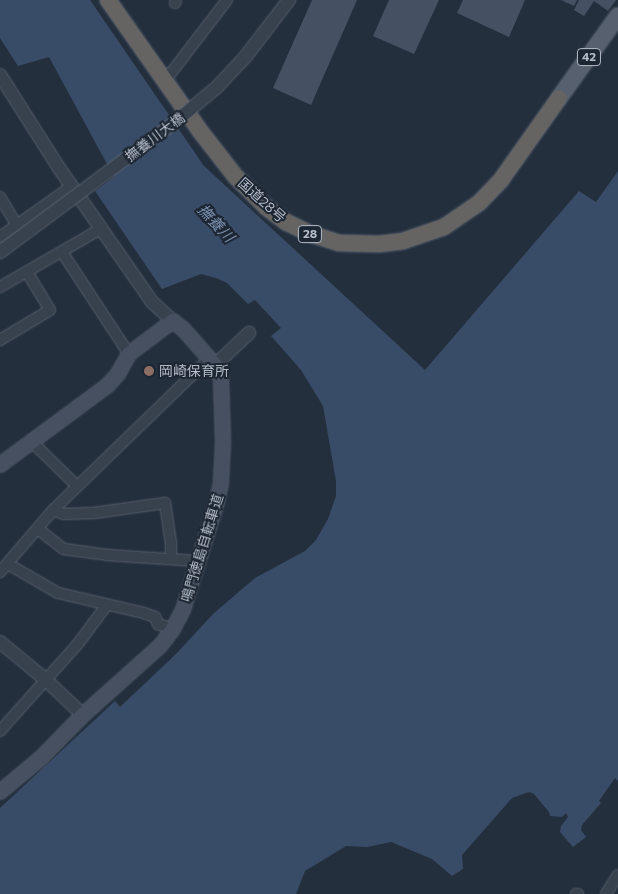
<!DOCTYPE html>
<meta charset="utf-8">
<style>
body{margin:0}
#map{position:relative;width:618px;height:894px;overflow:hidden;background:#242f3e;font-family:Commissioner,"Noto Sans JP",sans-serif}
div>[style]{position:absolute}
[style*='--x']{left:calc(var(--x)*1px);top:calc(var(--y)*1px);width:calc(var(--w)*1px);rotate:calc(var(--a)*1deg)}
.water>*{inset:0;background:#394c67}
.building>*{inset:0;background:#455162}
.roads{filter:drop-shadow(0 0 1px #565f6c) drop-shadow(0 0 1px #565f6c)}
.minor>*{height:10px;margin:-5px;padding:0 5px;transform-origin:5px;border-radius:5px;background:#38414e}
.tertiary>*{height:12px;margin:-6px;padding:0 6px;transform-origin:6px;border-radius:6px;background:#38414e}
.secondary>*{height:14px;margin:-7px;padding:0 7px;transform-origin:7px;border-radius:7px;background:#465061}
.primary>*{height:16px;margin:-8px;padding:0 8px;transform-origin:8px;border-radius:8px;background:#56606e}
.trunk>*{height:16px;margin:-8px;padding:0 8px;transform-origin:8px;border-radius:8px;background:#656462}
.bridges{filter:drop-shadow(0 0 1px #565f6c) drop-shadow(0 0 1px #565f6c)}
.tertiary-bridge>*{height:12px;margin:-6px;padding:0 6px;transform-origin:6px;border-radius:6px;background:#38414e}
.dots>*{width:14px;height:14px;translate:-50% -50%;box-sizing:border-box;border:2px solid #1d2633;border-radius:50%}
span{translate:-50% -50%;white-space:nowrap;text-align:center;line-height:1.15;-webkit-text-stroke:4px #1d2633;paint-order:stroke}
.shield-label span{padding:1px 4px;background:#1d2633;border:1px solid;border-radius:4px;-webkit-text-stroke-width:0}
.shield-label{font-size:12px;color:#b4bcc9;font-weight:700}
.street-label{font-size:14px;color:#b4bcc9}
.poi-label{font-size:14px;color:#b4bcc9}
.left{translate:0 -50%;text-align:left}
.water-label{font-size:15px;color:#7c92b1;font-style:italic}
</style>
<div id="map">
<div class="water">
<i style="clip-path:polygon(0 0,90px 0,204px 166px,425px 370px,579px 191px,596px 202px,618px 171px,618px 781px,615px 778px,599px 801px,601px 803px,582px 825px,581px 830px,586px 837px,573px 847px,560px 832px,561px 826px,568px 817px,566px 813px,562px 817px,550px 816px,549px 812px,534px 794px,529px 792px,512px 798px,462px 855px,463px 869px,452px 876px,432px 859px,391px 842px,367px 847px,346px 846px,305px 871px,296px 894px,0 894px,0 808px,115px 701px,120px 707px,176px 654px,213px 614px,255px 578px,305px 551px,316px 540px,328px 519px,336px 496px,336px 481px,323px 406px,301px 370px,271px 336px,281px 328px,255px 300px,248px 304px,227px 283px,216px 278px,201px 274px,162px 289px,95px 191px,114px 177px,49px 57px,18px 66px,0 38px)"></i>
</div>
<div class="building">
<i style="clip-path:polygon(312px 0,357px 0,311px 105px,273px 88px)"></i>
<i style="clip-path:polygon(389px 0,439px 0,414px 54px,373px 36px)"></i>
<i style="clip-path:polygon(463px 0,525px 0,509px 37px,457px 13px)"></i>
<i style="clip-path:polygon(561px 0,577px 0,574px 6px)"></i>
<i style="clip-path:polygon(579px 0,616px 0,608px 11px,594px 1px,584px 16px,574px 10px)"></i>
</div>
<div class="roads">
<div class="minor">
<i style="--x:175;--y:3;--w:3;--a:-72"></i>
<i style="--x:164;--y:78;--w:9;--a:-36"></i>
<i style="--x:171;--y:73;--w:92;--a:-52.5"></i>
<i style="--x:0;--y:197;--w:31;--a:59"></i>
<i style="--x:0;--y:237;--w:88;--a:-35.3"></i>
<i style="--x:62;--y:252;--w:122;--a:56.7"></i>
<i style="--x:0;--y:287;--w:118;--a:-30"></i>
<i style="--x:0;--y:340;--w:58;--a:-31"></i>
<i style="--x:50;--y:310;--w:44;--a:-121.2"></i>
<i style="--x:31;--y:441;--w:64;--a:44.4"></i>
<i style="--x:53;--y:510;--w:12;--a:20"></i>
<i style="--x:64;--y:514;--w:30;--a:-2"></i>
<i style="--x:94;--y:513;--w:72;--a:-8"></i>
<i style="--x:165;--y:503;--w:40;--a:81.5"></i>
<i style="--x:171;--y:543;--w:16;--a:90"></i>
<i style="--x:38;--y:529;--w:33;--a:38"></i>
<i style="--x:64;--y:549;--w:43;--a:7.9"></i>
<i style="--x:107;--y:555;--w:91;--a:3.8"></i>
<i style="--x:8;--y:564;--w:58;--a:30.1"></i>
<i style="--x:58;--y:593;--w:88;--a:13.1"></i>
<i style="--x:144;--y:613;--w:12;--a:20"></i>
<i style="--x:155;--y:617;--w:8;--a:67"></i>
<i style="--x:158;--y:624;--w:16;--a:18"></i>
<i style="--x:0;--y:572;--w:82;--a:-49.5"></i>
<i style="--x:53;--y:510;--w:217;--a:-44.1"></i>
<i style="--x:0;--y:731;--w:115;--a:-48.2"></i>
<i style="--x:77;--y:645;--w:49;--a:-53.4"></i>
<i style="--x:576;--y:894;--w:2;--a:0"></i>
<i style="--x:606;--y:894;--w:22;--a:-58"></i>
</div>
<div class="tertiary">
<i style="--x:0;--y:75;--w:110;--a:57.6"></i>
<i style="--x:59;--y:168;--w:163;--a:55.2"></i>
<i style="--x:152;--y:302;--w:28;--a:42"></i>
<i style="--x:215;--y:365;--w:47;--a:-43.3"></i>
<i style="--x:0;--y:642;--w:60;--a:39.6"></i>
<i style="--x:46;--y:680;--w:51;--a:43.4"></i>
</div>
<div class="secondary">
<i style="--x:0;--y:465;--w:134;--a:-36.5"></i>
<i style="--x:108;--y:385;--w:15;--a:-48"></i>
<i style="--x:118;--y:374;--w:23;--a:-61"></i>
<i style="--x:129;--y:354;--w:55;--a:-36.9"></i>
<i style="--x:173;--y:321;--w:14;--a:39"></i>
<i style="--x:184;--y:330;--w:47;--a:48.5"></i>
<i style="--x:215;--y:365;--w:14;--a:65"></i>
<i style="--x:221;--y:378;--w:65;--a:88.2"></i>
<i style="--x:223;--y:443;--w:40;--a:92.9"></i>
<i style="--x:221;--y:483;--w:19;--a:102"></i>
<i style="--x:217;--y:502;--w:113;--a:107.5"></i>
<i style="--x:183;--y:610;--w:21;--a:118"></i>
<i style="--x:173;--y:629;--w:21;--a:127"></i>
<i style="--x:160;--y:646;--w:103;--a:138.1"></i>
<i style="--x:83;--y:715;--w:60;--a:134.3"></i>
<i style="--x:41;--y:758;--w:53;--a:140.3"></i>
</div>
<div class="primary">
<i style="--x:559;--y:98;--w:101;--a:-54.3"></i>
</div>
<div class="trunk">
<i style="--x:108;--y:0;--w:160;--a:54.9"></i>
<i style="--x:200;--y:131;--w:58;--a:52"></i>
<i style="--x:236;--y:177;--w:42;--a:45"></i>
<i style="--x:266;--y:207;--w:25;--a:37"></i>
<i style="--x:286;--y:222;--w:28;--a:26"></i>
<i style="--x:311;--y:234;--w:29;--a:18"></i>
<i style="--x:339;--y:243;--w:40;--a:1.4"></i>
<i style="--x:379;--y:244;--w:24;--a:-7"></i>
<i style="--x:403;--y:241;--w:43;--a:-18.9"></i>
<i style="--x:444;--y:227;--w:42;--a:-34.4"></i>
<i style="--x:479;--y:203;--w:32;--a:-46"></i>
<i style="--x:501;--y:180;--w:100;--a:-54.7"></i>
</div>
</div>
<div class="bridges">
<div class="tertiary-bridge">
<i style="--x:0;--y:252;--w:218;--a:-36.6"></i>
<i style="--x:175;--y:122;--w:55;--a:-39.8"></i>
<i style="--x:217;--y:87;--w:42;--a:-46.9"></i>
<i style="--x:246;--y:56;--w:71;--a:-52.5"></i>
</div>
</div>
<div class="dots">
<i style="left:149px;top:371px;background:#8d6e63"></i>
</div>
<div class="shield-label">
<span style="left:589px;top:57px">42</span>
<span style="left:310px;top:234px">28</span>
</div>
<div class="street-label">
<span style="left:155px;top:137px;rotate:-37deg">撫養川大橋</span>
<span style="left:262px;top:200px;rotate:42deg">国道28号</span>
<span style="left:202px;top:548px;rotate:-73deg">鳴門徳島自転車道</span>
</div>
<div class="poi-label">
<span class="left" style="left:159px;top:371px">岡崎保育所</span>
</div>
<div class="water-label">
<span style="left:216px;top:223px;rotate:47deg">撫養川</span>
</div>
</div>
